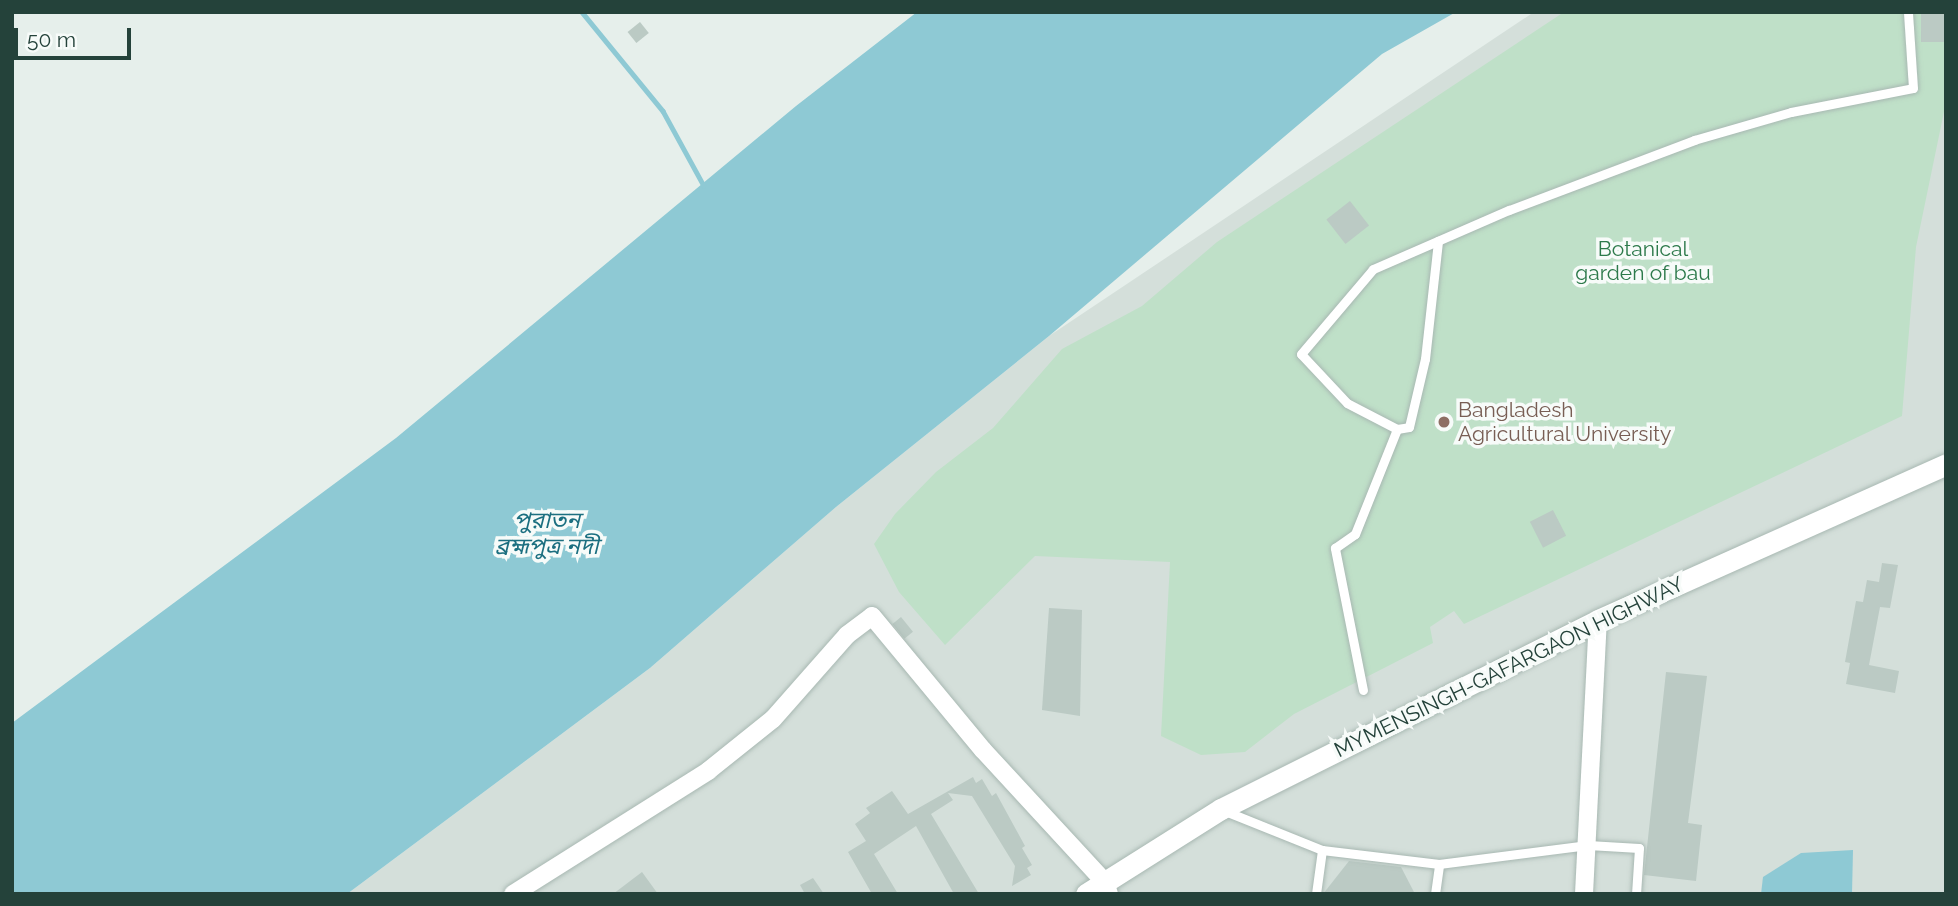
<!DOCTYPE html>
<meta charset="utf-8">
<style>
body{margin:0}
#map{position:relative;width:1958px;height:906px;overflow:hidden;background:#e6efeb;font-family:Raleway,"Noto Sans Bengali",sans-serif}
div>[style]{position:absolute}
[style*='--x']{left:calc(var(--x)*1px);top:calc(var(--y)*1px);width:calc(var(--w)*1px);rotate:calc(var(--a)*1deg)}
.built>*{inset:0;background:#d4dfda}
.green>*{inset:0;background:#bfe0c8}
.water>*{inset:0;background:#8ec9d4}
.stream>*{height:4.5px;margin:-2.25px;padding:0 2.25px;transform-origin:2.25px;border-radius:2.25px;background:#8ec9d4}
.building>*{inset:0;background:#bbcac4;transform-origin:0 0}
.roads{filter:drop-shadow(0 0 2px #a8b8b2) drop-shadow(0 0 2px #a8b8b2)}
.lane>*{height:9px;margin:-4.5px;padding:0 4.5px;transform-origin:4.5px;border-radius:4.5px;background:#fff}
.street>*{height:18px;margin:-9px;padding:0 9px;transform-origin:9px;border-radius:9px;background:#fff}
.secondary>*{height:21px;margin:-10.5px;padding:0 10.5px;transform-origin:10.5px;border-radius:10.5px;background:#fff}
.dots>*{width:19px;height:19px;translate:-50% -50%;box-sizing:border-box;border:4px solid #f7fbf9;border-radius:50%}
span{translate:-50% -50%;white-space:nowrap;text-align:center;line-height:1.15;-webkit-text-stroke:7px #f7fbf9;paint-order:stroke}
.park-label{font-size:21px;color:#2d7a4b}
.education-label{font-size:21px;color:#785e54}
.left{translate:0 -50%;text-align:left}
.street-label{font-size:21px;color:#24423a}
.water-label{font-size:23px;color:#1c6f80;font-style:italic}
.frame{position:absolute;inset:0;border:14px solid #24423a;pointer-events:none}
.scale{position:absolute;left:14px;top:28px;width:117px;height:32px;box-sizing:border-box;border:4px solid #24423a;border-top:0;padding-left:9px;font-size:21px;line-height:24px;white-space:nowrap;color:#24423a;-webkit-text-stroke:5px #f7fbf9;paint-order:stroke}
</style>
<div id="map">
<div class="built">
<i style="clip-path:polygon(1534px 12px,1946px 12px,1946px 894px,347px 894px,650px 668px,836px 507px,1049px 336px)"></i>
</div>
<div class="green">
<i style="clip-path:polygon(1564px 12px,1946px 12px,1946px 102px,1916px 247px,1902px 416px,1464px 624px,1454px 611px,1430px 627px,1433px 643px,1294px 714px,1245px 752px,1201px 755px,1161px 736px,1170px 562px,1035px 556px,945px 645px,899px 592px,874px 544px,895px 514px,936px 472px,993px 428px,1062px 349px,1142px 306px,1217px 242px)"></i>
</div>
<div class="water">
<i style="clip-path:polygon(917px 12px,1456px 12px,1382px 54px,1049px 336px,836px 507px,650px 668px,347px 894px,12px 894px,12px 723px,396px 438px,796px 106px)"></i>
<i style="clip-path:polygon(1853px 850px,1852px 894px,1761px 894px,1763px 877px,1801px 853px)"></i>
</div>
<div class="stream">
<i style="--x:582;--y:12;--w:128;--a:50.7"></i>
<i style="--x:663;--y:111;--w:85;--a:61.3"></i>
</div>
<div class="building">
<i style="left:1921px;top:12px;width:23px;height:30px"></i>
<i style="left:640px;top:22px;width:14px;height:16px;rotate:51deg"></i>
<i style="left:1350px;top:201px;width:31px;height:30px;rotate:52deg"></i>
<i style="left:1553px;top:510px;width:29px;height:26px;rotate:63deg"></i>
<i style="clip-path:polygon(1882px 563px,1898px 565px,1890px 608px,1880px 607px,1869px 665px,1899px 671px,1895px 693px,1846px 684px,1850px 663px,1845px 662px,1856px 601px,1863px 602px,1867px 580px,1879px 582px)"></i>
<i style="clip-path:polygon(1049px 608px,1082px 610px,1080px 716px,1042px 710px)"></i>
<i style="left:901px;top:617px;width:19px;height:11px;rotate:51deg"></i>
<i style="clip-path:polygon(1666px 672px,1707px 676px,1688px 823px,1702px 825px,1696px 881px,1644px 875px)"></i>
<i style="clip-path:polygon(973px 777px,976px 783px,982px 779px,992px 796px,996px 793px,1025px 846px,1022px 848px,1032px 865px,1027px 868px,1031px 875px,1012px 886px,1015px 866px,972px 796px,948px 793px,953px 800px,931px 814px,979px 894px,954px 894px,916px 826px,874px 854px,898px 894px,872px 894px,848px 852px,866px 841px,855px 824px,870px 813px,866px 808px,892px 791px,908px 814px)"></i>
<i style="clip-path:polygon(1349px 861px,1401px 867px,1415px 894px,1323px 894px)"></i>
<i style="clip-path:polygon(642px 872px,658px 894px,613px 894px)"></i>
<i style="clip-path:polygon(813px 878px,824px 894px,805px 894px,800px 885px)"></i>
</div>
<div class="roads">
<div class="lane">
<i style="--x:1397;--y:429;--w:12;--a:-9"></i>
<i style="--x:1409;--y:427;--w:70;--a:-76.8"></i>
<i style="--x:1425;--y:359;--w:119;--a:-83.7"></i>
<i style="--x:1363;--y:690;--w:145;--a:-101.2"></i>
<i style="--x:1335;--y:548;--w:24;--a:-35"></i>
<i style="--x:1355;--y:534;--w:113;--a:-68.2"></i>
<i style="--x:1397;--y:429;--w:56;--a:-152.5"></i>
<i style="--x:1347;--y:403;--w:67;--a:-133.2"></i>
<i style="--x:1301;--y:354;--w:111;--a:-49.7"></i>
<i style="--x:1373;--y:269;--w:148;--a:-23.5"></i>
<i style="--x:1509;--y:210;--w:198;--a:-20.7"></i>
<i style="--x:1694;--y:140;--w:101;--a:-16.1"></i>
<i style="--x:1791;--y:112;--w:124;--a:-11.1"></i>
<i style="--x:1913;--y:88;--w:76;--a:-93.8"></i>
<i style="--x:1225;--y:811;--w:105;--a:21.9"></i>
<i style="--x:1322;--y:850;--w:44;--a:97.8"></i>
<i style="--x:1322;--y:850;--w:118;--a:6.8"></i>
<i style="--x:1439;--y:864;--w:150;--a:-7.3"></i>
<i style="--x:1588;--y:845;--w:51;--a:3.4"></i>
<i style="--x:1639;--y:848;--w:46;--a:93.7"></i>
<i style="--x:1435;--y:894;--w:30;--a:-82"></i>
</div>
<div class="street">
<i style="--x:513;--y:894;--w:231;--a:-32.2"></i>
<i style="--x:708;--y:771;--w:83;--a:-38.7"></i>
<i style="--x:773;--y:719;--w:112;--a:-48.6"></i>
<i style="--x:847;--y:635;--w:31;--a:-37"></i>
<i style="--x:872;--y:616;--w:174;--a:50.4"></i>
<i style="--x:983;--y:750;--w:180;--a:47.3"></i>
<i style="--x:1105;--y:882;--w:13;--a:72"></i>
<i style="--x:1584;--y:894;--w:274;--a:-87.1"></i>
</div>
<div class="secondary">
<i style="--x:1086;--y:894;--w:160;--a:-32.2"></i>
<i style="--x:1221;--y:809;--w:422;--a:-26.6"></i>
<i style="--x:1598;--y:620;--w:381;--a:-24.1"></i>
</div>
</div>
<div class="dots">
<i style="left:1444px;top:422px;background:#8d6e63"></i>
</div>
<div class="park-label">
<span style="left:1643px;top:261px">Botanical<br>garden of bau</span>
</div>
<div class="education-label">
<span class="left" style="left:1458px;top:422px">Bangladesh<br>Agricultural University</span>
</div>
<div class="street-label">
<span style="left:1509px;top:667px;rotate:-26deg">MYMENSINGH-GAFARGAON HIGHWAY</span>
</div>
<div class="water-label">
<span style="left:547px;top:533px">পুরাতন<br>ব্রহ্মপুত্র নদী</span>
</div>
<div class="frame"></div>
<div class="scale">50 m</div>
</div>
